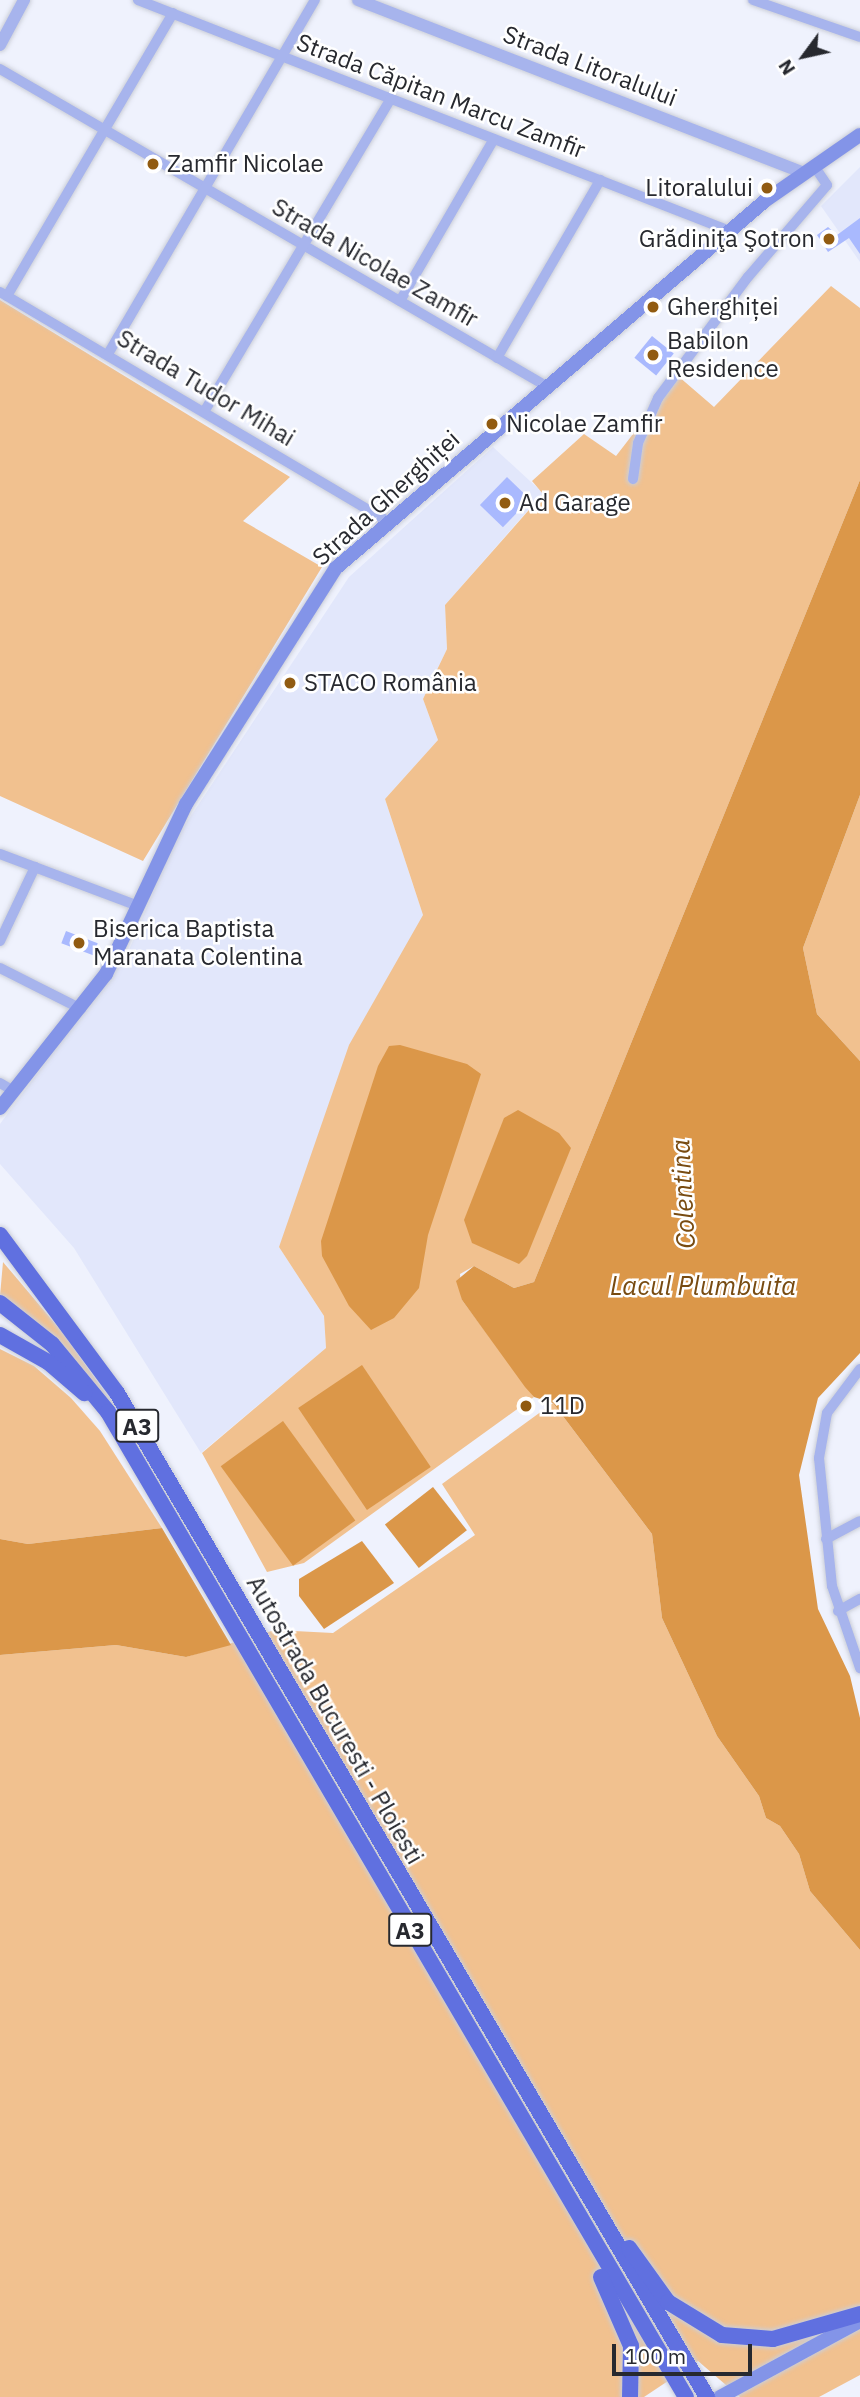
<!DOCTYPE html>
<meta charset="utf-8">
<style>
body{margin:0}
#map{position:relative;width:860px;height:2397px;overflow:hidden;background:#eff2fd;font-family:"IBM Plex Sans",sans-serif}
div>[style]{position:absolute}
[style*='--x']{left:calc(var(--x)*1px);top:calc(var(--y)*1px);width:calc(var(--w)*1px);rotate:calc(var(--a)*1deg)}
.built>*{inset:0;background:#e2e7fb}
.green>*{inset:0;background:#f1c18f}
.water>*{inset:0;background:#db9749;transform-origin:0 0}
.building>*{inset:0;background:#a9b9fe;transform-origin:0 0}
.roads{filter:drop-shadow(0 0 2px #cbced8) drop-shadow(0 0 2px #cbced8)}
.minor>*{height:10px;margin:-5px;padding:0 5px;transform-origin:5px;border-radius:5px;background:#a7b4ed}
.tertiary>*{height:12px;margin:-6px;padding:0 6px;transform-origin:6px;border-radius:6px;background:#a7b4ed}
.secondary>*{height:14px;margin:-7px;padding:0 7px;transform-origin:7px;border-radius:7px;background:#8394e8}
.trunk>*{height:16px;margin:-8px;padding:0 8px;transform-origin:8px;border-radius:8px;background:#6070e0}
.dots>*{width:19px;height:19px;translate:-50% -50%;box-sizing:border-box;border:4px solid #fff;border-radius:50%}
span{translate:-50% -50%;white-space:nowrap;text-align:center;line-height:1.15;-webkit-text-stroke:5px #fff;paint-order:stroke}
.shield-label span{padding:2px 5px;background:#fff;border:2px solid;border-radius:5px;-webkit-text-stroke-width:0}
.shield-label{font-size:23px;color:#27292f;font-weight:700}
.street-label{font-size:24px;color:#27292f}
.poi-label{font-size:24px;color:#27292f}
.left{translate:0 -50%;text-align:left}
.right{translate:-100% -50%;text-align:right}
.water-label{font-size:26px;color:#784b11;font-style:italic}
.north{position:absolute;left:769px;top:21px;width:70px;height:70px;-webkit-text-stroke:5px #fff;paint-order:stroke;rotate:237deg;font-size:19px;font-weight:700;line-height:28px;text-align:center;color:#27292f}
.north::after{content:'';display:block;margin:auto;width:24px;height:32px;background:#27292f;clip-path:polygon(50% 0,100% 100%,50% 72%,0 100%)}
.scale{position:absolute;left:612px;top:2344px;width:140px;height:32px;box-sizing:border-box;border:4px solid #27292f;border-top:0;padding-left:9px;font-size:21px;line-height:24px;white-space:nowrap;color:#27292f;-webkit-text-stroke:5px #fff;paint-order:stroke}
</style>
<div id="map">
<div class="built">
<i style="clip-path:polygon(860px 167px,860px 262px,821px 206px)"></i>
<i style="clip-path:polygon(493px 447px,543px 493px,445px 605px,447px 649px,423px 699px,438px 740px,385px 799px,423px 915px,279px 1247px,324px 1316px,326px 1348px,201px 1453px,74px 1248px,0 1164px,0 1124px,129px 950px,175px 840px,349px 577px)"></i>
</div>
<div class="green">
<i style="clip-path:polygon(831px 286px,860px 308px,860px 480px,534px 1282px,514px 1288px,474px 1266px,460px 1274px,462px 1300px,534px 1397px,304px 1563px,267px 1572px,202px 1453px,326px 1348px,324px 1316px,279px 1247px,349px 1045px,423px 915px,385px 799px,438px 740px,423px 699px,447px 649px,445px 605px,543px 494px,532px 481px,584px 434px,616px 456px,678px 376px,714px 407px)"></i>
<i style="clip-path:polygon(0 300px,290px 477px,243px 521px,322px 567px,143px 861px,0 796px)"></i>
<i style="clip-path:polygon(860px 795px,860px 1061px,817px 1014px,803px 948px)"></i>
<i style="clip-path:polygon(3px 1262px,63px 1333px,132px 1431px,0 1296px)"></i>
<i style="clip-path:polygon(0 1349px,34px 1366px,71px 1398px,100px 1431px,162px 1528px,28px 1544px,0 1539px)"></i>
<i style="clip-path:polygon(553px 1403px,652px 1534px,662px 1618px,717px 1736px,759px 1796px,766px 1818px,780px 1826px,799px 1854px,810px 1891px,860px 1950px,860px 2375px,819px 2397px,740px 2397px,698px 2361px,644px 2397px,0 2397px,0 1655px,116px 1645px,186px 1657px,275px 1630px,333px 1633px,475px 1535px,442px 1484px)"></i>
</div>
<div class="water">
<i style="clip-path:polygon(860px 480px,860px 795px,803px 948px,817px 1014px,860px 1061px,860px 1353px,818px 1398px,799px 1475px,818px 1609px,850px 1676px,860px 1718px,860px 1950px,810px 1891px,799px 1854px,780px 1826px,766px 1818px,759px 1796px,717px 1736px,662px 1618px,652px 1534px,553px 1403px,534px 1397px,525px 1387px,462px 1300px,456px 1281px,474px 1266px,514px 1288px,534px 1282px)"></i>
<i style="clip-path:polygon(400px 1045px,467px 1064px,481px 1074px,428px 1235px,419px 1288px,394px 1318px,371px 1330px,349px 1306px,322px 1256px,321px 1241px,378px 1066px,389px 1046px)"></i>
<i style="clip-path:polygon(518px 1110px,559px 1133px,571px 1148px,527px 1256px,519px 1264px,472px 1243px,464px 1220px,504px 1118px)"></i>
<i style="left:362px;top:1365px;width:123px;height:77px;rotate:56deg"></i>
<i style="left:283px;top:1421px;width:123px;height:77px;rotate:54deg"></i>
<i style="left:433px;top:1487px;width:55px;height:61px;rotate:52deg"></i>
<i style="clip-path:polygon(162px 1528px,231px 1645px,186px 1657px,116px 1645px,0 1655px,0 1539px,28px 1544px)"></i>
<i style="clip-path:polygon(362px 1541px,394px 1583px,324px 1629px,299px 1596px,299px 1579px)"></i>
</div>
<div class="building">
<i style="clip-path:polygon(860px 218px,860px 254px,849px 238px,828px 252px,817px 235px,828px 227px,837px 235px)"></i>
<i style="left:652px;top:336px;width:28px;height:28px;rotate:39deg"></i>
<i style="left:507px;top:477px;width:32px;height:39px;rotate:44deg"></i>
<i style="left:66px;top:931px;width:34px;height:13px;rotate:21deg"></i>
</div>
<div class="roads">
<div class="minor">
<i style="--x:138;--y:0;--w:635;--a:21.32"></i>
<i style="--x:753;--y:0;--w:113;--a:19.1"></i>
<i style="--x:0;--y:69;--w:634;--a:30.13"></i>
<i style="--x:0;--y:292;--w:452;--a:30.6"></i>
<i style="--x:7;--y:296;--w:328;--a:-59.6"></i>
<i style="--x:400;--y:301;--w:187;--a:-59.9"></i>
<i style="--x:108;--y:354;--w:410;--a:-59.7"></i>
<i style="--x:497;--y:358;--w:206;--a:-59.9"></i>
<i style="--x:204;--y:412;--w:365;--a:-59.2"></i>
<i style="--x:633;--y:479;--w:36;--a:-82"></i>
<i style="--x:638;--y:443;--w:49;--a:-66"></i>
<i style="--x:658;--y:398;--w:151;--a:-53.4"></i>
<i style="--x:748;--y:277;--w:121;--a:-49.3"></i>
<i style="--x:827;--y:185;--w:22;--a:-124"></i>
<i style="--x:0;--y:854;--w:147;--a:20.6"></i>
<i style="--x:0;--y:941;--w:82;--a:-64.7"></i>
<i style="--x:0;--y:968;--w:91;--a:26.8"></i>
<i style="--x:0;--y:1083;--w:16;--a:30"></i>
<i style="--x:860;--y:1369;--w:55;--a:126.9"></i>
<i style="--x:827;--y:1413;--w:46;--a:100.1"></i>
<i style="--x:819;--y:1458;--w:129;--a:84.2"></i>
<i style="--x:832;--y:1586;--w:87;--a:71.1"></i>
<i style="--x:826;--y:1539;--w:38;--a:-28"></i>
<i style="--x:838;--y:1611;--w:25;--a:-29"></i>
</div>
<div class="tertiary">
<i style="--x:358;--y:0;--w:479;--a:21.2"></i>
<i style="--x:0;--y:45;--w:51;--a:-61.9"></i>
</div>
<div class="secondary">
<i style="--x:0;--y:1108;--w:171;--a:-51.7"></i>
<i style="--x:106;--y:974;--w:188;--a:-64.8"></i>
<i style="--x:186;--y:804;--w:280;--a:-57.6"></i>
<i style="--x:336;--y:568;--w:566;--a:-40.56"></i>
<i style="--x:766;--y:200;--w:114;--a:-34.7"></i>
<i style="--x:720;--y:2397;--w:159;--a:-28.5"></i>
</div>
<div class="trunk">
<i style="--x:0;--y:1235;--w:197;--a:53.5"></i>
<i style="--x:117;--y:1393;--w:1165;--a:59.56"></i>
<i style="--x:0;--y:1303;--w:66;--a:38.3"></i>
<i style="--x:52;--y:1344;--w:88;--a:50.5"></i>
<i style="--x:108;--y:1412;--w:1142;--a:59.6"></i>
<i style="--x:0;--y:1335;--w:55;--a:29.4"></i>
<i style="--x:48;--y:1362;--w:48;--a:40.7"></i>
<i style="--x:629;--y:2248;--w:67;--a:54.2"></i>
<i style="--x:668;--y:2302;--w:63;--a:31.4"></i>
<i style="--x:722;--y:2335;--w:51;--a:4.5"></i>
<i style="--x:773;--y:2339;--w:91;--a:-16"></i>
<i style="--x:601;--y:2277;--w:75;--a:66.5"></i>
<i style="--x:631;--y:2346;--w:51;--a:91.1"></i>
</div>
</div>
<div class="dots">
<i style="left:153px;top:164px;background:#915b11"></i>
<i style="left:767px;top:188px;background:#915b11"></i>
<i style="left:829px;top:239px;background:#915b11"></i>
<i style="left:653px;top:307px;background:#915b11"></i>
<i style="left:653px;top:355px;background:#915b11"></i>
<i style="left:492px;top:424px;background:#915b11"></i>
<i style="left:505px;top:503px;background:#915b11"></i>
<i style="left:290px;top:683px;background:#915b11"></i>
<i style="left:79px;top:943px;background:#915b11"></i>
<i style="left:526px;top:1406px;background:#915b11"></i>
</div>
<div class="shield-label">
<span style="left:137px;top:1426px">A3</span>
<span style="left:410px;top:1930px">A3</span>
</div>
<div class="street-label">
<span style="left:590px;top:66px;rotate:21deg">Strada Litoralului</span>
<span style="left:441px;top:96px;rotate:21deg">Strada Căpitan Marcu Zamfir</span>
<span style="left:375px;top:263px;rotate:30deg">Strada Nicolae Zamfir</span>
<span style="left:206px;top:388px;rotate:31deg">Strada Tudor Mihai</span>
<span style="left:386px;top:498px;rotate:-42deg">Strada Gherghiței</span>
<span style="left:335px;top:1720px;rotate:60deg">Autostrada Bucuresti - Ploiesti</span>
</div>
<div class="poi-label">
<span class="left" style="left:167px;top:164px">Zamfir Nicolae</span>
<span class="right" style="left:753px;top:188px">Litoralului</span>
<span class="right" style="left:815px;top:239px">Grădiniţa Şotron</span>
<span class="left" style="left:667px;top:307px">Gherghiței</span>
<span class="left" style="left:667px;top:355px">Babilon<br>Residence</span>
<span class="left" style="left:506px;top:424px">Nicolae Zamfir</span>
<span class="left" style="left:519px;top:503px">Ad Garage</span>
<span class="left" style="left:304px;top:683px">STACO România</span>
<span class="left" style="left:93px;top:943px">Biserica Baptista<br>Maranata Colentina</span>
<span class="left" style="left:540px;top:1406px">11D</span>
</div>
<div class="water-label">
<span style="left:683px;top:1194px;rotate:-93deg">Colentina</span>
<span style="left:703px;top:1286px">Lacul Plumbuita</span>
</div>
<div class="north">N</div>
<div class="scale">100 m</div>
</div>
